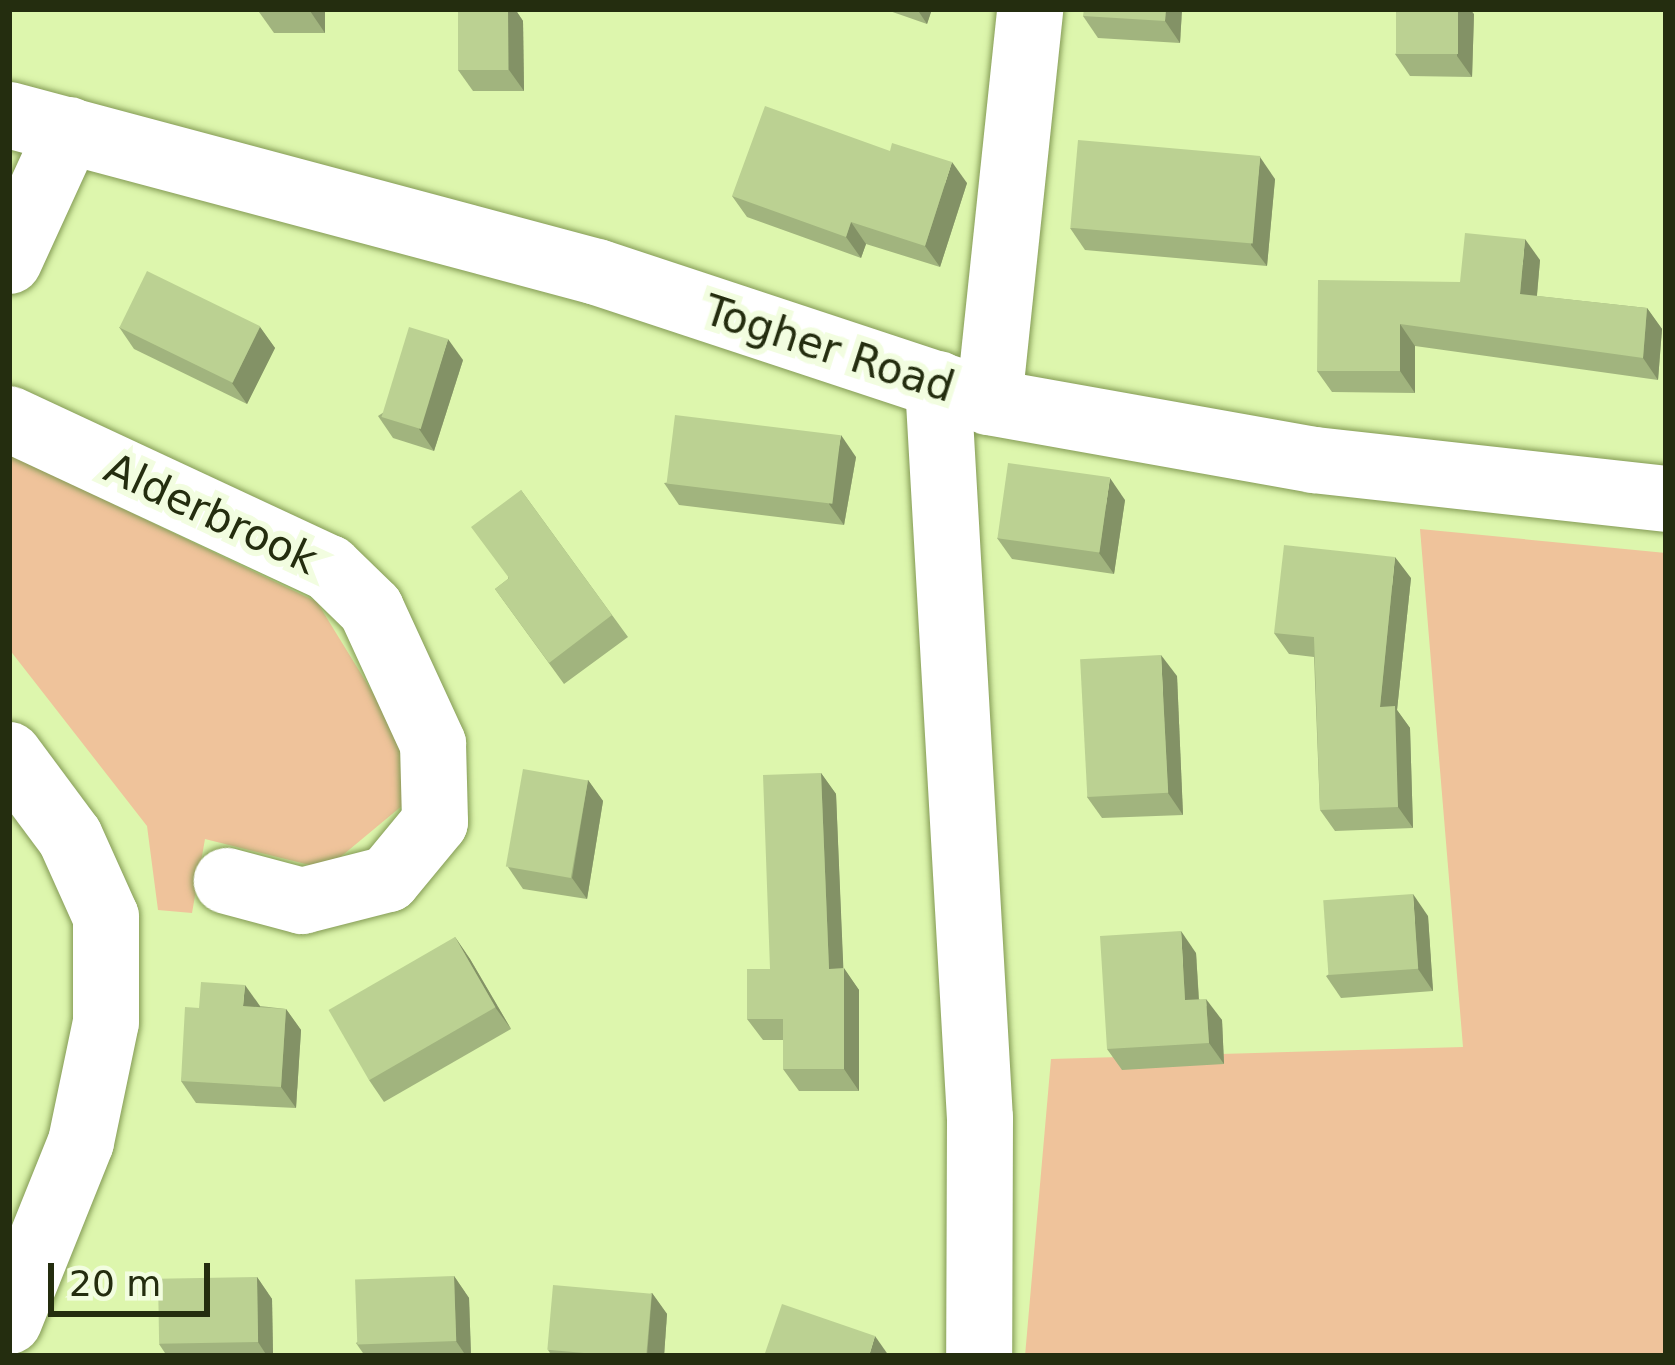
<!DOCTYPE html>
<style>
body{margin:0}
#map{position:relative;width:1675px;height:1365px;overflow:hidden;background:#ddf6ad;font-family:"DejaVu Sans",sans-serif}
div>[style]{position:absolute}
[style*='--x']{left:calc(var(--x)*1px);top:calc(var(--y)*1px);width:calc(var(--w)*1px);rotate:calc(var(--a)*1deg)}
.green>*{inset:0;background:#efc39b}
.roads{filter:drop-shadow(0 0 3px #839a54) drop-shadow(0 0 3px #839a54)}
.minor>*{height:66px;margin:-33px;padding:0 33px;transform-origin:33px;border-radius:33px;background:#fff}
.wall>*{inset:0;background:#a1b47e}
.shaded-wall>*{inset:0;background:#839266}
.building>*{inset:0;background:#bbd192;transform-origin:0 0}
span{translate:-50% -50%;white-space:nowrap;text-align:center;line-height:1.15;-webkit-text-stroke:12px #f2fde0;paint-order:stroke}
.street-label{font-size:42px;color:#242d0f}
.frame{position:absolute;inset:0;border:12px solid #242d0f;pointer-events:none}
.scale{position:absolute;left:48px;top:1263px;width:162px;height:54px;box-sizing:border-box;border:6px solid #242d0f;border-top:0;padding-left:15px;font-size:36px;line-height:42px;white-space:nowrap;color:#242d0f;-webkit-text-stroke:9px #f2fde0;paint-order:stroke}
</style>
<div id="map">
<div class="green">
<i style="clip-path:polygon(9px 454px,317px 602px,403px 742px,403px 805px,326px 869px,205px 839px,192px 913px,158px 910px,147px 826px,9px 649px)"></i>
<i style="clip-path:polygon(1420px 529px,1666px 553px,1666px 1356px,1025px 1356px,1051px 1059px,1463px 1047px)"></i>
</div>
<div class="roads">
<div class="minor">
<i style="--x:9;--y:115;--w:609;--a:14.95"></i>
<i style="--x:597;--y:272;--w:413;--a:18.3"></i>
<i style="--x:989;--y:402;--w:330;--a:10.1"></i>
<i style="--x:1314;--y:460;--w:354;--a:6.3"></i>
<i style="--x:9;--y:261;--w:144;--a:-65.4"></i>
<i style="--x:938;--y:384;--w:735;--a:86.73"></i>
<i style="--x:980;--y:1118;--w:238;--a:90.2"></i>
<i style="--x:989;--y:402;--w:395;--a:-84"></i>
<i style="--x:9;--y:419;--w:353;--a:25"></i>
<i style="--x:329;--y:568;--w:59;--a:44.3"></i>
<i style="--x:371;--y:609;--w:149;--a:65.3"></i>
<i style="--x:433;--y:744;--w:78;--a:88.5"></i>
<i style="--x:435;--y:822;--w:74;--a:129.5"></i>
<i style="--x:388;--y:879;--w:89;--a:165.7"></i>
<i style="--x:302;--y:901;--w:78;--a:-165.1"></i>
<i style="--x:9;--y:755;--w:102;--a:53.4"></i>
<i style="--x:70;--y:837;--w:88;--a:65.8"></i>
<i style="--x:106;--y:917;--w:105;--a:90"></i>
<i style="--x:106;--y:1022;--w:123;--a:101.8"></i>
<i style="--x:81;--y:1142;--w:193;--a:111.9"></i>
</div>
</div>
<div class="wall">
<i style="clip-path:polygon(325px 9px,325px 33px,274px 33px,259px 12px)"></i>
<i style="clip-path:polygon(458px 9px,515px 9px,523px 21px,524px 91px,473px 91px,458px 70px)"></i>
<i style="clip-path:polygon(884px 9px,932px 9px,927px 24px)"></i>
<i style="clip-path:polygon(1182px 9px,1180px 43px,1098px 38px,1083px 16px)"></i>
<i style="clip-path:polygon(1474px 14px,1472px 77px,1410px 76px,1395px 54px)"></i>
<i style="clip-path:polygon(1275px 179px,1267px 266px,1085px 250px,1070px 228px)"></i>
<i style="clip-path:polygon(967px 183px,940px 267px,866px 244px,861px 258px,747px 217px,732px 196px)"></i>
<i style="clip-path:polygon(1540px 260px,1537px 296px,1647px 308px,1662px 329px,1658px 380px,1415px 346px,1415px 393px,1332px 392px,1317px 371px,1460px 282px)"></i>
<i style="clip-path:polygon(119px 327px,260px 327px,275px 348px,247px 404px,134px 349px)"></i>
<i style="clip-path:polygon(463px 360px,434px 451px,393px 438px,378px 416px)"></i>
<i style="clip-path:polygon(856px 457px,844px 525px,679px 505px,664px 483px)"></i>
<i style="clip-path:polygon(521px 490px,628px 637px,564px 684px,495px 589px,508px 579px)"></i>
<i style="clip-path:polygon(1125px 500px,1114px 574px,1012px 559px,997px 538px)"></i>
<i style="clip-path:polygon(1411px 578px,1397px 710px,1410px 728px,1413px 828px,1335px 831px,1320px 810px,1314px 657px,1289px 654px,1274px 633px)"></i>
<i style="clip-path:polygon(1177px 676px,1183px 815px,1102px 818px,1087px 797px)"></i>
<i style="clip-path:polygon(821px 773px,836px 794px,843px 968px,859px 990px,859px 1091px,799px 1091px,783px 1069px,783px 1040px,763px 1040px,747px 1019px,770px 969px)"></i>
<i style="clip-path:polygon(588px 780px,603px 801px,587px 899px,523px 889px,508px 867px)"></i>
<i style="clip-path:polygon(1428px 916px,1433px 991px,1341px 998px,1326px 976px)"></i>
<i style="clip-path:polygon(455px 937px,470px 959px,511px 1029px,384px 1102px,369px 1080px)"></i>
<i style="clip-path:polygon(1196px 953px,1199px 999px,1222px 1020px,1224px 1064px,1122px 1070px,1107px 1049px)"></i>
<i style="clip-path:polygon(260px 1006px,286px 1009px,301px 1030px,296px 1108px,196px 1103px,181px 1081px,199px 1008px)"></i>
<i style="clip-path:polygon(454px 1276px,469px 1298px,471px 1356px,365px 1356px,356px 1343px)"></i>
<i style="clip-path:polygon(257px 1277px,272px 1299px,273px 1356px,167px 1356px,159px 1344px)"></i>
<i style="clip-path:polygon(652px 1293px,667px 1314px,664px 1356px,552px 1356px,548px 1350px)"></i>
</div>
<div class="shaded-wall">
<i style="clip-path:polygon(310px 9px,325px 9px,325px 33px,310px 11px)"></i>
<i style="clip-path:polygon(508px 9px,515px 9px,523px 21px,524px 91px,509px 70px)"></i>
<i style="clip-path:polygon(917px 9px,932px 9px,927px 24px)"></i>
<i style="clip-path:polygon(1166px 9px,1182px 9px,1180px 43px,1165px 21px)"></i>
<i style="clip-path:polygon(1458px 9px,1470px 9px,1474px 14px,1472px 77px,1457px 56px)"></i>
<i style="clip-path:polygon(1260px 157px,1275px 179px,1267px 266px,1251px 245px)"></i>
<i style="clip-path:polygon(952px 162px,967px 183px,940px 267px,925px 246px)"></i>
<i style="clip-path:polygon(851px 222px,866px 244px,861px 258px,846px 237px)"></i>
<i style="clip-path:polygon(1525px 239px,1540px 260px,1535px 316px,1520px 294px)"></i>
<i style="clip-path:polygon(1647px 308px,1662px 329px,1658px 380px,1643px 358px)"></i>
<i style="clip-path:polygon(1400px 324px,1415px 346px,1415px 393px,1400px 371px)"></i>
<i style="clip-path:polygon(260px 327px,275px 348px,247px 404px,232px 383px)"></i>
<i style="clip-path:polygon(448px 339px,463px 360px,434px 451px,419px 429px)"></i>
<i style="clip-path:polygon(841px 435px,856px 457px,844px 525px,829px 504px)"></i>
<i style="clip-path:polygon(1110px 478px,1125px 500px,1114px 574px,1099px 553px)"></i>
<i style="clip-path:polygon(1395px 557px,1411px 578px,1397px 710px,1410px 728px,1413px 828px,1398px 807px,1380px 707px)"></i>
<i style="clip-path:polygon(1161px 655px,1177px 676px,1183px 815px,1168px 793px)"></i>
<i style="clip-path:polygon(821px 773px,836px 794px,844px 983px,844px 968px,859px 990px,859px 1091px,844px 1069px,829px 969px)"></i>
<i style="clip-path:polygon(588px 780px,603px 801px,587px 899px,572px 878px)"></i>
<i style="clip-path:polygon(1413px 894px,1428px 916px,1433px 991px,1418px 969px)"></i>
<i style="clip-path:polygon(1181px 931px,1196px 953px,1200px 1021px,1185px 1000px)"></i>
<i style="clip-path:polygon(455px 937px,470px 959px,511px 1029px,495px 1007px)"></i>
<i style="clip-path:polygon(245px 985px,260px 1006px,259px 1028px,243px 1006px)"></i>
<i style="clip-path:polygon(1206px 999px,1222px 1020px,1224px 1064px,1209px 1043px)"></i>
<i style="clip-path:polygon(286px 1009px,301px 1030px,296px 1108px,281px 1087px)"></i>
<i style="clip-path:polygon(454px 1276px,469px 1298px,471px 1356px,466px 1356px,456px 1341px)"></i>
<i style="clip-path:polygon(257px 1277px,272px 1299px,273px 1356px,267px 1356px,258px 1342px)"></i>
<i style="clip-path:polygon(652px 1293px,667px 1314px,664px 1356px,647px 1356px)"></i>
<i style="clip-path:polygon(875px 1336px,889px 1356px,869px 1356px)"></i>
</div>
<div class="building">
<i style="clip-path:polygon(259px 9px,310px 9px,310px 11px,259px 12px)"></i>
<i style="left:458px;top:9px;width:50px;height:61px"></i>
<i style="clip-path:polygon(1084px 9px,1166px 9px,1165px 21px,1083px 16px)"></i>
<i style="left:1396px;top:9px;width:62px;height:45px"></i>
<i style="clip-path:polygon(765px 106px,890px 151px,892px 143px,952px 162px,925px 246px,851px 222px,846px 237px,732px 196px)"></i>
<i style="left:1078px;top:140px;width:183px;height:88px;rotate:5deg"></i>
<i style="clip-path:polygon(1465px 233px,1525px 239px,1520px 294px,1647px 308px,1643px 358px,1400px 324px,1400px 371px,1317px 371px,1318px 280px,1460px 282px)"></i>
<i style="left:147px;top:271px;width:126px;height:63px;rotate:26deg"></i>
<i style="left:409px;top:327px;width:41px;height:94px;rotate:17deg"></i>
<i style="left:675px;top:415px;width:167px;height:69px;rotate:7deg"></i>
<i style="left:1008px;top:463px;width:103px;height:76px;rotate:8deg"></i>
<i style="clip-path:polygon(521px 490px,612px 615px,549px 663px,495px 589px,509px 578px,471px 527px)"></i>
<i style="clip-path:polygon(1284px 545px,1395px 557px,1380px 707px,1395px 706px,1398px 807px,1320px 810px,1314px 637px,1274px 633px)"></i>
<i style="left:1161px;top:655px;width:138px;height:81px;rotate:87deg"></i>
<i style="left:523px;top:769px;width:66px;height:99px;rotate:10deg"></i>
<i style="clip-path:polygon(821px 773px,829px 969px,844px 968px,844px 1069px,783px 1069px,783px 1019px,747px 1019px,747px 969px,770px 969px,763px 775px)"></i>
<i style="left:1413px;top:894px;width:75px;height:90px;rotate:86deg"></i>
<i style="clip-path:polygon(1181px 931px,1185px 1000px,1206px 999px,1209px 1043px,1107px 1049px,1100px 936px)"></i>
<i style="left:455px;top:937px;width:81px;height:146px;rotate:60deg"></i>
<i style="clip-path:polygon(201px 982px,245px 985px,243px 1006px,286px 1009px,281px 1087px,181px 1081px,185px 1007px,199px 1008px)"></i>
<i style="left:454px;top:1276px;width:65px;height:99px;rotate:88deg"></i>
<i style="left:257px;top:1277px;width:65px;height:99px;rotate:89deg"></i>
<i style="left:553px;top:1285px;width:99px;height:65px;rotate:5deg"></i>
<i style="clip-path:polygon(782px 1304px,875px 1336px,869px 1356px,764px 1356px)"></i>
</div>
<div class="street-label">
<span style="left:829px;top:349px;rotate:18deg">Togher Road</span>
<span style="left:211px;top:514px;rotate:25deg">Alderbrook</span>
</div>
<div class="frame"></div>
<div class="scale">20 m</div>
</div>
